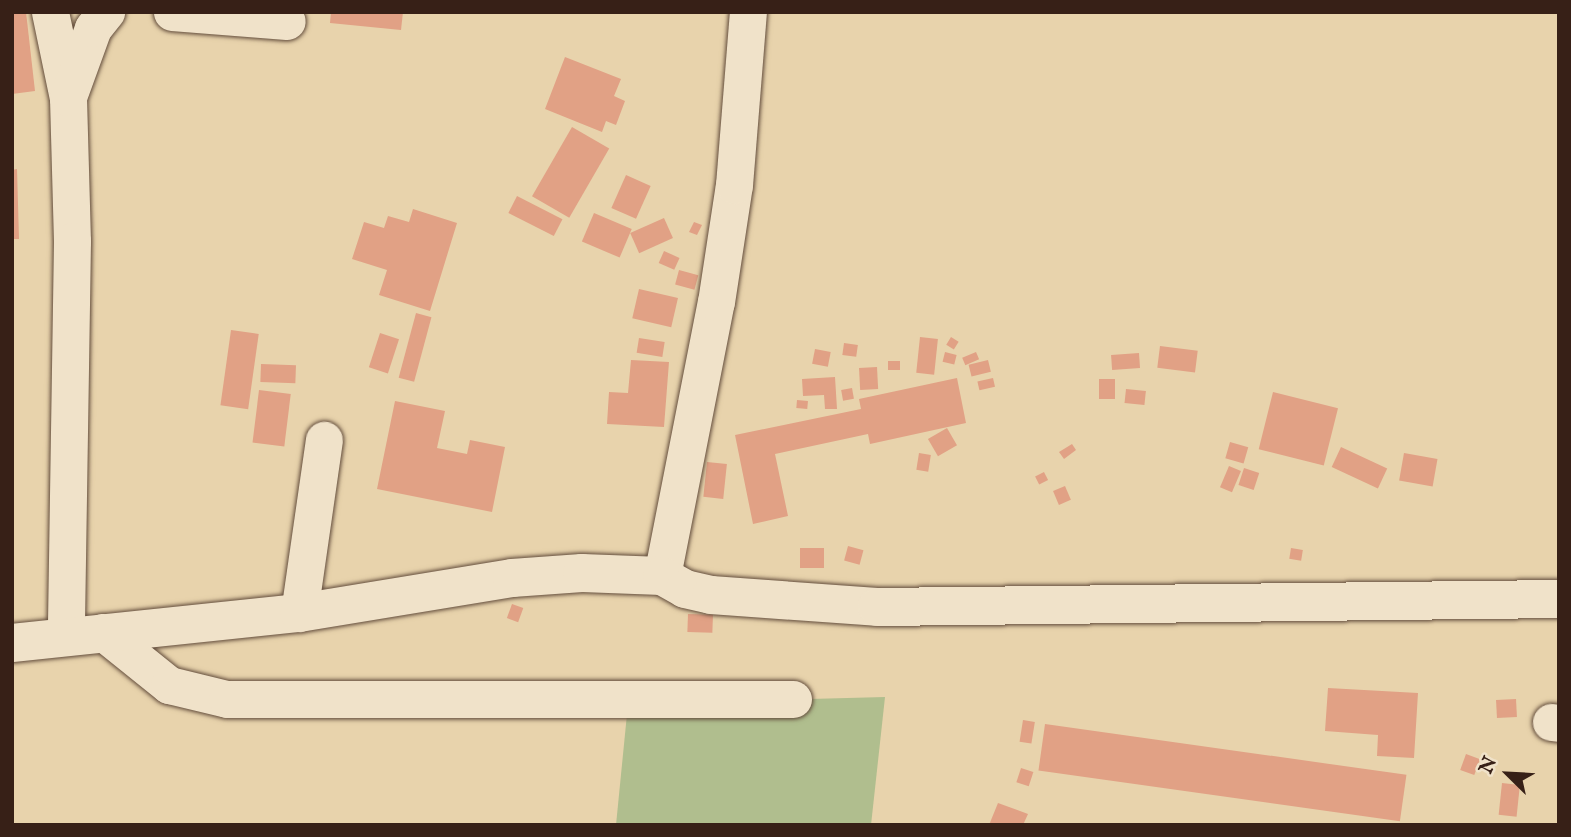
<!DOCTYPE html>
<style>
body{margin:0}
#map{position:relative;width:1571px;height:837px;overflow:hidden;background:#e8d3ac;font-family:"IM FELL English",serif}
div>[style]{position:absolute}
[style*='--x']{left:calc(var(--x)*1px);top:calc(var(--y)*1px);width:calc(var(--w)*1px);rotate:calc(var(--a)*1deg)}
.green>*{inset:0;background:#b0be8e}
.building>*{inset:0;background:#e1a185;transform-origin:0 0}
.roads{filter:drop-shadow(0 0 2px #634d3c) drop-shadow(0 0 2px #634d3c)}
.minor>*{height:37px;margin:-18.5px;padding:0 18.5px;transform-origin:18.5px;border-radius:18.5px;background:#f0e2c9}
.tertiary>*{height:38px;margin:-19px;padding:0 19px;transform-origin:19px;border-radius:19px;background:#f0e2c9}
span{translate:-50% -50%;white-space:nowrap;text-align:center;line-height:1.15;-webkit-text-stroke:5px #f0e2c9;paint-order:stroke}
.frame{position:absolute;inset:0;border:14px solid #372017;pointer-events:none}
.north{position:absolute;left:1473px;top:739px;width:70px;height:70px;-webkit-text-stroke:5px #f0e2c9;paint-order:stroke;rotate:294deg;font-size:19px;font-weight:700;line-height:28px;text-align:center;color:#372017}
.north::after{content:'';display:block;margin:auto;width:24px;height:32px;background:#372017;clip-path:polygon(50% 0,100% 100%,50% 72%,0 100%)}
</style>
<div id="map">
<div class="green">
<i style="clip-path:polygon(885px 697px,871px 825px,616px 825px,628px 704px)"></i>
</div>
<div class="building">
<i style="clip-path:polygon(12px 12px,26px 12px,35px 91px,12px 94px)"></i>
<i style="clip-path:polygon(331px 12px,403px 12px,401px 30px,330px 23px)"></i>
<i style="clip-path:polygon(565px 57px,621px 79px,614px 96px,625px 101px,616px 125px,606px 121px,602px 132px,545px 109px)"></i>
<i style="left:572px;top:127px;width:43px;height:80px;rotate:30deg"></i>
<i style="clip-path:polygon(17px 169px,19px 239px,12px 239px,12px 170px)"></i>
<i style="left:626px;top:175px;width:27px;height:36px;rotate:24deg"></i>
<i style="left:517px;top:196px;width:51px;height:19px;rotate:27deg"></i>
<i style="clip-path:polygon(413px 209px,457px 223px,430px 311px,379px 295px,387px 270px,352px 259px,364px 222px,384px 228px,388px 216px,409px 222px)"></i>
<i style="left:594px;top:213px;width:41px;height:31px;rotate:23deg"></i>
<i style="left:664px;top:218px;width:22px;height:37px;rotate:66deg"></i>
<i style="clip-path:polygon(694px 222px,702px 225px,697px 235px,689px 232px)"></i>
<i style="left:664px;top:251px;width:17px;height:13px;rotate:24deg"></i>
<i style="left:679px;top:270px;width:20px;height:15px;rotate:15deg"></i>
<i style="left:639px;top:289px;width:40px;height:30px;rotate:13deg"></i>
<i style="left:416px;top:313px;width:16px;height:67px;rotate:15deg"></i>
<i style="left:231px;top:330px;width:28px;height:76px;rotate:8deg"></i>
<i style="left:380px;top:333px;width:20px;height:36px;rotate:18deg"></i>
<i style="left:920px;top:337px;width:18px;height:36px;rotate:6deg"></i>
<i style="left:951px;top:337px;width:9px;height:9px;rotate:32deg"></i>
<i style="left:639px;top:338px;width:26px;height:15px;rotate:9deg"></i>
<i style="left:844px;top:343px;width:14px;height:12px;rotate:8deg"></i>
<i style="left:1160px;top:346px;width:38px;height:22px;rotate:7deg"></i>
<i style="left:815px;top:349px;width:16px;height:15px;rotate:11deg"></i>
<i style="left:945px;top:352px;width:12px;height:10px;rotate:14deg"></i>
<i style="left:976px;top:352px;width:8px;height:15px;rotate:67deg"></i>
<i style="left:1139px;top:353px;width:15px;height:28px;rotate:86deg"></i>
<i style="clip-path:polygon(631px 360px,669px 362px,664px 427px,607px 424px,609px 392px,628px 393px)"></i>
<i style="left:988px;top:360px;width:12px;height:20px;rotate:76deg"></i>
<i style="left:888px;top:361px;width:12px;height:9px"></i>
<i style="left:261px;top:364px;width:35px;height:18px;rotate:2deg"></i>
<i style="left:877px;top:367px;width:22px;height:18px;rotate:87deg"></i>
<i style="clip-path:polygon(835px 377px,837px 409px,825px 409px,824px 395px,803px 396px,802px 379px)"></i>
<i style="clip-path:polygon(957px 378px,966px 423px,870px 444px,868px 434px,775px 454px,788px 516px,753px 524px,735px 435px,861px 409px,859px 399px)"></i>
<i style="left:993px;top:378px;width:9px;height:16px;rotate:77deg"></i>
<i style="left:1099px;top:379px;width:16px;height:20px"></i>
<i style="left:852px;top:388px;width:11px;height:11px;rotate:80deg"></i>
<i style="left:1126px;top:389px;width:20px;height:14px;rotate:6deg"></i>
<i style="left:259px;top:390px;width:32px;height:53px;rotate:7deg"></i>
<i style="left:1273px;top:392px;width:67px;height:59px;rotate:14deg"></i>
<i style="left:797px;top:400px;width:11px;height:8px;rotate:5deg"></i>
<i style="clip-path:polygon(395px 401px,445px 411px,437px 448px,467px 454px,470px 440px,505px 447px,492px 512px,377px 489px)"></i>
<i style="left:947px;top:428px;width:20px;height:22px;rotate:60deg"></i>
<i style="left:1230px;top:442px;width:19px;height:17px;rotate:16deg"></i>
<i style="clip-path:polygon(1072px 444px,1076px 450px,1064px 459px,1059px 452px)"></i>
<i style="left:1341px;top:447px;width:51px;height:22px;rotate:25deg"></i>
<i style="left:919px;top:453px;width:12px;height:17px;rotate:9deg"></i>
<i style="left:1404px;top:453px;width:34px;height:28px;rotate:10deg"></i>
<i style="left:707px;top:462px;width:20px;height:35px;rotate:6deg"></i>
<i style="left:1229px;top:466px;width:13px;height:23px;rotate:23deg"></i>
<i style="left:1244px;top:468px;width:16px;height:18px;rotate:18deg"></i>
<i style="left:1044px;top:472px;width:9px;height:10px;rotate:63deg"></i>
<i style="left:1065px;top:486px;width:15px;height:13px;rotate:67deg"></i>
<i style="left:848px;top:546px;width:16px;height:15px;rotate:15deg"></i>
<i style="left:824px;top:548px;width:20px;height:24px;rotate:90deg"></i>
<i style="left:1291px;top:548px;width:12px;height:11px;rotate:9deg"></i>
<i style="left:512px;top:604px;width:12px;height:15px;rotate:20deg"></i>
<i style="left:688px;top:614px;width:25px;height:18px;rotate:2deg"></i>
<i style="clip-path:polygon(1328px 688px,1418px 693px,1414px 758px,1377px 756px,1378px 735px,1325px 731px)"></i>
<i style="left:1516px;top:699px;width:18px;height:20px;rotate:87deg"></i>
<i style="left:1023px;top:720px;width:12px;height:22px;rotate:9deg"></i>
<i style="left:1045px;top:724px;width:365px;height:47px;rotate:8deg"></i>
<i style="left:1466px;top:754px;width:15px;height:17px;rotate:20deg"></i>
<i style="left:1021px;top:768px;width:13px;height:15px;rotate:18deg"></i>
<i style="left:1502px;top:783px;width:18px;height:32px;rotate:6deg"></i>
<i style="clip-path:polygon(998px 803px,1028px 814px,1023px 825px,989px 825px)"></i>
</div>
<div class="roads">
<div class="minor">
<i style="--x:50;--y:12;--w:88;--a:78.2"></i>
<i style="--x:68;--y:98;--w:143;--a:88.4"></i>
<i style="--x:72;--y:241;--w:395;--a:90.9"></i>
<i style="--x:172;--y:12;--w:115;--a:4.5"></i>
<i style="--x:68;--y:97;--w:73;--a:-70.1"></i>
<i style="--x:93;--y:28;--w:21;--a:-51"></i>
<i style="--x:662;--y:576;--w:279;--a:-78.9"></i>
<i style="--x:716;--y:302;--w:118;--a:-81.3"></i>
<i style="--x:734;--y:185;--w:174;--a:-85.4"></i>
<i style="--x:299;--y:613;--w:175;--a:-81.8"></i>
<i style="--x:103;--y:632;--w:85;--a:38.8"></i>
<i style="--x:169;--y:685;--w:60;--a:13.6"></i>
<i style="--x:227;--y:699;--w:566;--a:0"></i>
<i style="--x:1551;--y:722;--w:8;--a:7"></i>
</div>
<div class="tertiary">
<i style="--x:12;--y:643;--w:289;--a:-6"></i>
<i style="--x:299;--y:613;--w:216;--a:-9.3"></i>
<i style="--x:512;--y:578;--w:70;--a:-4.1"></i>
<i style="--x:582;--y:573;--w:80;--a:2.1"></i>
<i style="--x:662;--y:576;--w:26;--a:29"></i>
<i style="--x:685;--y:589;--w:27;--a:13"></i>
<i style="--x:711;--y:595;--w:166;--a:4.1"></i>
<i style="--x:877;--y:607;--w:682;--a:-0.67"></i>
</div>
</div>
<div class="frame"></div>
<div class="north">N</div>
</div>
